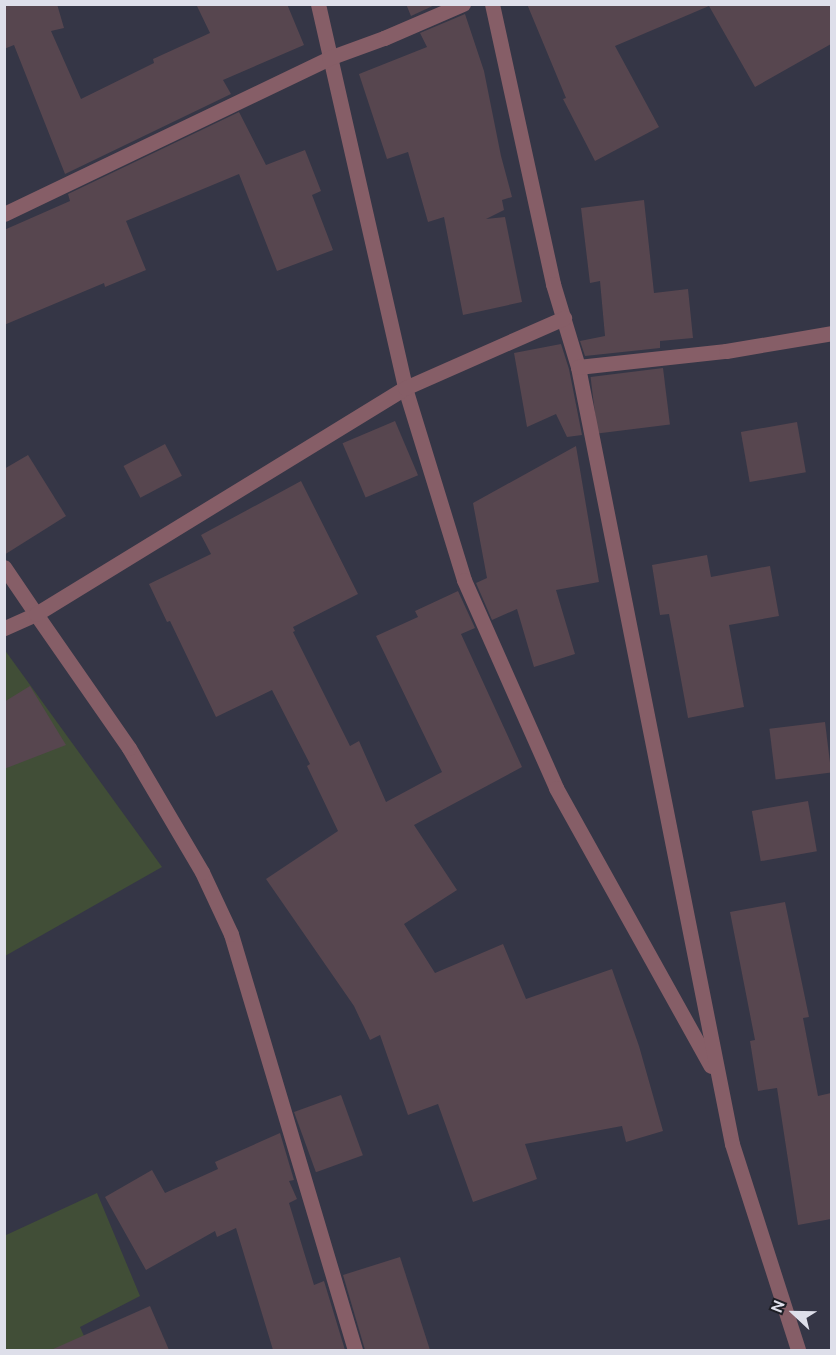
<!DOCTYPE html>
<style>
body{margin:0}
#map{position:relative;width:836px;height:1355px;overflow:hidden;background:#353646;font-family:Ubuntu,sans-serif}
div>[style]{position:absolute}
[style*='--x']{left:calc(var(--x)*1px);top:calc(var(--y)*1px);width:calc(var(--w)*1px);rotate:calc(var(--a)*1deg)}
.green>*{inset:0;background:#414e37}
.building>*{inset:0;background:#57464f;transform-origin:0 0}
.minor>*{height:15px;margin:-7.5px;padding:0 7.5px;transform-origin:7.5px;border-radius:7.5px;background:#865e67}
span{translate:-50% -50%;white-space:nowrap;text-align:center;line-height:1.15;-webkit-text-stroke:4.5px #1d1e25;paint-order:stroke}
.frame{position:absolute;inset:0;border:6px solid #dedfea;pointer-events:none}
.north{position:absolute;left:764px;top:1283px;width:60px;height:60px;-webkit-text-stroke:4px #1d1e25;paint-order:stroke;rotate:292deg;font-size:16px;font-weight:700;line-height:24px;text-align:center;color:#dedfea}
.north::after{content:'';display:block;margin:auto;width:21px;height:27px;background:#dedfea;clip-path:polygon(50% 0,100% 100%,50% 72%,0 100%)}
</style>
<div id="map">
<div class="green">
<i style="clip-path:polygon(4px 649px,162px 867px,5px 956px,4px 956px)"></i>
<i style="clip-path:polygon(97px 1193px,140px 1296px,80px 1327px,90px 1350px,5px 1350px,4px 1236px)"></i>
</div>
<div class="building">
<i style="clip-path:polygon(4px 4px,57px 4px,64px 28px,51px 31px,81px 99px,154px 63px,153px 59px,210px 33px,196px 4px,287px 4px,304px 45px,223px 80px,231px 94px,65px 174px,14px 45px,4px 49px)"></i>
<i style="clip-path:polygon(406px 4px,437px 4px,411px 16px)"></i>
<i style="clip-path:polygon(527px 4px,831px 4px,831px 44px,755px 87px,709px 6px,615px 46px,659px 127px,595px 161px,563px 99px,566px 98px)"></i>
<i style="clip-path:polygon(465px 14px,484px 71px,501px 156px,512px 197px,502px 200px,504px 210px,486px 219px,505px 217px,522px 302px,463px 315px,444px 217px,428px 222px,408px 152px,387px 159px,359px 74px,427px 47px,420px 33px)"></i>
<i style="clip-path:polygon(239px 112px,266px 165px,305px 150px,321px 191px,312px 195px,333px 250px,277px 271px,239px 174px,126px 221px,146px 270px,105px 287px,104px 283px,4px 325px,4px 230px,70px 201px,68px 194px)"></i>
<i style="clip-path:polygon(644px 200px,654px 293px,688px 289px,693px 338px,660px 341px,660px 348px,585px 356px,580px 341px,605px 336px,600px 281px,590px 283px,581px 208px)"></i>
<i style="clip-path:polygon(561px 344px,569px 369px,582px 435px,567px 437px,556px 414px,527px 427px,514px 353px)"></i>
<i style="left:663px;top:368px;width:57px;height:73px;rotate:83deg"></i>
<i style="left:395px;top:421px;width:59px;height:57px;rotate:67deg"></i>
<i style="left:797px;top:422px;width:51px;height:57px;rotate:80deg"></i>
<i style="left:165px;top:444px;width:36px;height:47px;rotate:62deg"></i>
<i style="clip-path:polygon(576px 446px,599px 582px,556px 590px,575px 654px,534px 667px,517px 609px,492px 620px,476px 583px,487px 578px,473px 503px)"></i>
<i style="clip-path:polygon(28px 455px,66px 516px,4px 555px,4px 469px)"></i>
<i style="clip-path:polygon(301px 481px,358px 594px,293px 627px,295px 631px,293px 632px,350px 746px,359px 741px,386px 802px,442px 772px,376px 636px,418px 617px,415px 611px,458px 591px,475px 628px,461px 634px,522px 767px,414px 825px,457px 890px,404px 924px,435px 973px,503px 944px,526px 999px,612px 969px,639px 1046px,663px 1131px,626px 1142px,622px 1126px,525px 1144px,537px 1179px,473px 1202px,438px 1104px,408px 1115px,380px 1035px,370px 1040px,354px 1006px,266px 879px,338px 831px,307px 766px,310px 764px,272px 690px,216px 717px,170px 621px,167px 622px,149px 584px,211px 554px,201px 535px)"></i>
<i style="clip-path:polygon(707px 555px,711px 577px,770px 566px,779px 616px,729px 625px,744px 707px,688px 718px,669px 614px,660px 615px,652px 565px)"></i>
<i style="clip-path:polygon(30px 686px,66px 745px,4px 769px,4px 702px)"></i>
<i style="left:825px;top:722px;width:51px;height:56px;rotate:83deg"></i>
<i style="left:808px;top:801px;width:51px;height:57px;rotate:80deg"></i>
<i style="clip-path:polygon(785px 902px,809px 1017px,803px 1018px,818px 1096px,831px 1093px,831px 1219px,798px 1225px,777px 1088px,758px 1091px,750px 1041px,755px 1040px,730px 912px)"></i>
<i style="left:341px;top:1095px;width:64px;height:50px;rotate:70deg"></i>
<i style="clip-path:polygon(280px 1133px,294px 1180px,289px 1181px,297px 1199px,289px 1203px,314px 1285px,324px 1281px,345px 1350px,273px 1350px,236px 1228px,217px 1237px,215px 1231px,146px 1270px,105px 1197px,152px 1170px,165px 1193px,218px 1169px,215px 1162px)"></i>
<i style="clip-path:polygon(400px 1257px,430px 1350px,365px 1350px,343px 1275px)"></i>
<i style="clip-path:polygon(150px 1306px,169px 1350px,51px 1350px)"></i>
</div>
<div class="minor">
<i style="--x:318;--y:4;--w:394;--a:77.2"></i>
<i style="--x:405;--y:388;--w:201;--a:72.9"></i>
<i style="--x:464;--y:580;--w:227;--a:66.1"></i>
<i style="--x:556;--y:788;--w:318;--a:60.9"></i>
<i style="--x:492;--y:4;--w:287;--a:77.7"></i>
<i style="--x:553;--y:284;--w:87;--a:73.2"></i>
<i style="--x:578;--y:367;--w:792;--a:78.79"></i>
<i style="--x:732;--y:1144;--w:216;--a:72.2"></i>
<i style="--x:4;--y:214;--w:361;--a:-25.6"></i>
<i style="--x:329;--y:58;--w:59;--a:-20"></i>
<i style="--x:384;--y:38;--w:86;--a:-23.3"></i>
<i style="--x:578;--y:367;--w:149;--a:-6.2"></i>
<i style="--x:726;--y:351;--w:108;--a:-9.6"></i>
<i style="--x:4;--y:567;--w:57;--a:55.8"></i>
<i style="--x:36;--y:614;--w:35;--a:156"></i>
<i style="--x:355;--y:1350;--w:434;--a:-106.6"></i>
<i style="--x:231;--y:934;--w:68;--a:-115.1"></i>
<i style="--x:202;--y:872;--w:144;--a:-120.5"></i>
<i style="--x:129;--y:748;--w:163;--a:-124.8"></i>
<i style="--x:36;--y:614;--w:433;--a:-31.5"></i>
<i style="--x:405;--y:388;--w:174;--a:-23.8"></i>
</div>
<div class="frame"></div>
<div class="north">N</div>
</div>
